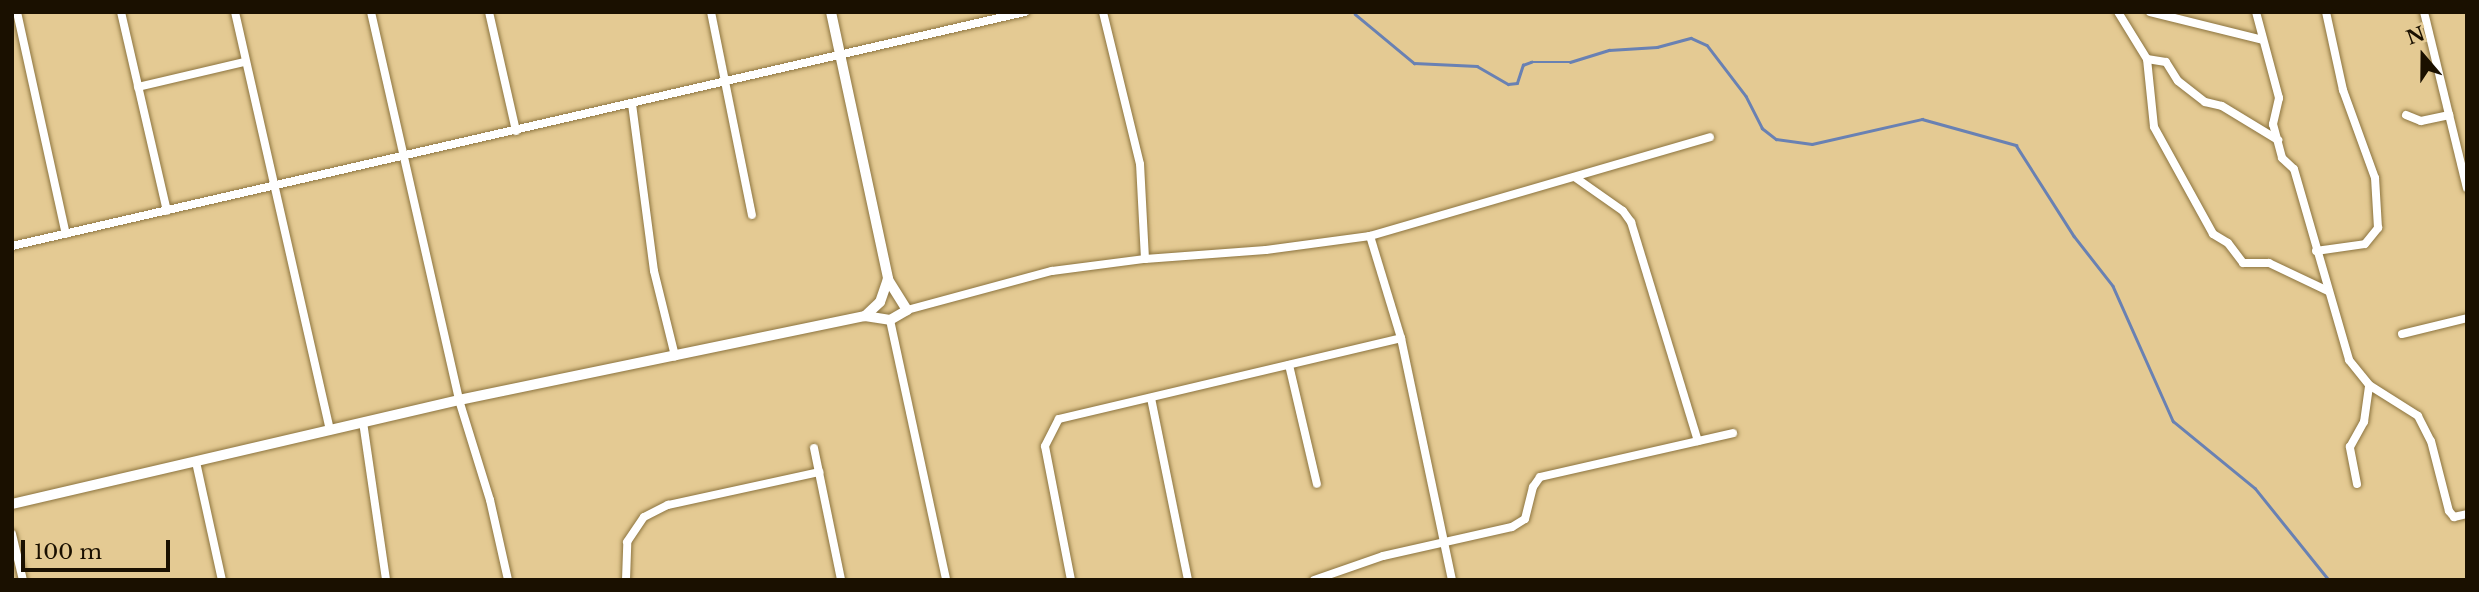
<!DOCTYPE html>
<style>
body{margin:0}
#map{position:relative;width:2479px;height:592px;overflow:hidden;background:#e4ca93;font-family:"Libre Baskerville",serif}
div>[style]{position:absolute}
[style*='--x']{left:calc(var(--x)*1px);top:calc(var(--y)*1px);width:calc(var(--w)*1px);rotate:calc(var(--a)*1deg)}
.stream>*{height:2.5px;margin:-1.25px;padding:0 1.25px;transform-origin:1.25px;border-radius:1.25px;background:#6981b3}
.roads{filter:drop-shadow(0 0 2px #8c743f) drop-shadow(0 0 2px #8c743f)}
.minor>*{height:8px;margin:-4px;padding:0 4px;transform-origin:4px;border-radius:4px;background:#fff}
.tertiary>*{height:10px;margin:-5px;padding:0 5px;transform-origin:5px;border-radius:5px;background:#fff}
span{translate:-50% -50%;white-space:nowrap;text-align:center;line-height:1.15;-webkit-text-stroke:6px #e4ca93;paint-order:stroke}
.frame{position:absolute;inset:0;border:14px solid #1a1000;pointer-events:none}
.north{position:absolute;left:2388px;top:21px;width:70px;height:70px;-webkit-text-stroke:5px #e4ca93;paint-order:stroke;rotate:340deg;font-size:19px;font-weight:700;line-height:28px;text-align:center;color:#1a1000}
.north::after{content:'';display:block;margin:auto;width:24px;height:32px;background:#1a1000;clip-path:polygon(50% 0,100% 100%,50% 72%,0 100%)}
.scale{position:absolute;left:21px;top:540px;width:149px;height:32px;box-sizing:border-box;border:4px solid #1a1000;border-top:0;padding-left:9px;font-size:21px;line-height:24px;white-space:nowrap;color:#1a1000;-webkit-text-stroke:5px #e4ca93;paint-order:stroke}
</style>
<div id="map">
<div class="stream">
<i style="--x:1355;--y:14;--w:77;--a:39.7"></i>
<i style="--x:1414;--y:63;--w:63;--a:2.7"></i>
<i style="--x:1477;--y:66;--w:36;--a:30"></i>
<i style="--x:1508;--y:84;--w:9;--a:-6"></i>
<i style="--x:1517;--y:83;--w:19;--a:-72"></i>
<i style="--x:1523;--y:65;--w:9;--a:-21"></i>
<i style="--x:1531;--y:62;--w:39;--a:0"></i>
<i style="--x:1570;--y:62;--w:41;--a:-17.1"></i>
<i style="--x:1609;--y:50;--w:48;--a:-3.6"></i>
<i style="--x:1657;--y:47;--w:35;--a:-15"></i>
<i style="--x:1691;--y:38;--w:17;--a:24"></i>
<i style="--x:1707;--y:45;--w:64;--a:52.6"></i>
<i style="--x:1746;--y:96;--w:36;--a:63"></i>
<i style="--x:1762;--y:128;--w:18;--a:38"></i>
<i style="--x:1776;--y:139;--w:36;--a:8"></i>
<i style="--x:1812;--y:144;--w:113;--a:-12.8"></i>
<i style="--x:1922;--y:119;--w:98;--a:15.5"></i>
<i style="--x:2016;--y:145;--w:108;--a:57.5"></i>
<i style="--x:2074;--y:236;--w:63;--a:52"></i>
<i style="--x:2113;--y:286;--w:148;--a:66"></i>
<i style="--x:2173;--y:421;--w:106;--a:39.3"></i>
<i style="--x:2255;--y:488;--w:118;--a:51.2"></i>
</div>
<div class="roads">
<div class="minor">
<i style="--x:17;--y:12;--w:227;--a:77.6"></i>
<i style="--x:121;--y:12;--w:204;--a:77"></i>
<i style="--x:235;--y:12;--w:429;--a:77.2"></i>
<i style="--x:371;--y:12;--w:398;--a:77.2"></i>
<i style="--x:459;--y:400;--w:105;--a:72.8"></i>
<i style="--x:490;--y:500;--w:82;--a:77.3"></i>
<i style="--x:489;--y:12;--w:122;--a:77.2"></i>
<i style="--x:711;--y:12;--w:207;--a:78.6"></i>
<i style="--x:2118;--y:12;--w:55;--a:58.3"></i>
<i style="--x:2147;--y:59;--w:68;--a:84.1"></i>
<i style="--x:2154;--y:127;--w:122;--a:61.1"></i>
<i style="--x:2213;--y:234;--w:17;--a:31"></i>
<i style="--x:2228;--y:243;--w:25;--a:53"></i>
<i style="--x:2243;--y:263;--w:26;--a:0"></i>
<i style="--x:2269;--y:263;--w:65;--a:25.4"></i>
<i style="--x:2150;--y:12;--w:116;--a:13.9"></i>
<i style="--x:2256;--y:12;--w:89;--a:75"></i>
<i style="--x:2279;--y:98;--w:27;--a:103"></i>
<i style="--x:2273;--y:124;--w:35;--a:75"></i>
<i style="--x:2282;--y:158;--w:16;--a:43"></i>
<i style="--x:2294;--y:169;--w:199;--a:73.9"></i>
<i style="--x:2349;--y:360;--w:32;--a:51"></i>
<i style="--x:2369;--y:385;--w:58;--a:32.3"></i>
<i style="--x:2418;--y:416;--w:28;--a:63"></i>
<i style="--x:2431;--y:441;--w:72;--a:75.6"></i>
<i style="--x:2449;--y:511;--w:8;--a:50"></i>
<i style="--x:2454;--y:517;--w:13;--a:-13"></i>
<i style="--x:2424;--y:12;--w:181;--a:76.3"></i>
<i style="--x:2147;--y:59;--w:19;--a:9"></i>
<i style="--x:2166;--y:62;--w:22;--a:58"></i>
<i style="--x:2178;--y:81;--w:34;--a:38"></i>
<i style="--x:2205;--y:102;--w:17;--a:13"></i>
<i style="--x:2222;--y:106;--w:66;--a:31.3"></i>
<i style="--x:138;--y:87;--w:110;--a:-13.2"></i>
<i style="--x:632;--y:104;--w:168;--a:82.5"></i>
<i style="--x:654;--y:271;--w:88;--a:76.1"></i>
<i style="--x:2406;--y:115;--w:16;--a:22"></i>
<i style="--x:2421;--y:121;--w:29;--a:-12"></i>
<i style="--x:1576;--y:178;--w:57;--a:35.1"></i>
<i style="--x:1623;--y:211;--w:14;--a:54"></i>
<i style="--x:1631;--y:222;--w:229;--a:73"></i>
<i style="--x:1370;--y:236;--w:107;--a:73.1"></i>
<i style="--x:1401;--y:338;--w:247;--a:78.1"></i>
<i style="--x:12;--y:246;--w:1040;--a:-13.01"></i>
<i style="--x:2316;--y:251;--w:49;--a:-8.1"></i>
<i style="--x:2365;--y:244;--w:21;--a:-51"></i>
<i style="--x:2378;--y:228;--w:50;--a:-93.4"></i>
<i style="--x:2375;--y:178;--w:94;--a:-110"></i>
<i style="--x:2343;--y:90;--w:80;--a:-102.3"></i>
<i style="--x:1145;--y:259;--w:121;--a:-4.3"></i>
<i style="--x:1266;--y:250;--w:105;--a:-7.7"></i>
<i style="--x:1370;--y:236;--w:354;--a:-16.2"></i>
<i style="--x:907;--y:310;--w:150;--a:-15.1"></i>
<i style="--x:1052;--y:271;--w:94;--a:-7.4"></i>
<i style="--x:1145;--y:259;--w:95;--a:-93"></i>
<i style="--x:1140;--y:164;--w:156;--a:-103.7"></i>
<i style="--x:890;--y:320;--w:266;--a:77.8"></i>
<i style="--x:2402;--y:334;--w:67;--a:-13.8"></i>
<i style="--x:1289;--y:365;--w:122;--a:76.8"></i>
<i style="--x:1151;--y:398;--w:186;--a:78.5"></i>
<i style="--x:363;--y:422;--w:160;--a:81.7"></i>
<i style="--x:814;--y:448;--w:135;--a:78.4"></i>
<i style="--x:196;--y:462;--w:121;--a:77.6"></i>
<i style="--x:2357;--y:484;--w:38;--a:-101"></i>
<i style="--x:2350;--y:447;--w:29;--a:-61"></i>
<i style="--x:2364;--y:422;--w:37;--a:-82"></i>
<i style="--x:12;--y:534;--w:47;--a:76.6"></i>
<i style="--x:626;--y:580;--w:38;--a:-88"></i>
<i style="--x:627;--y:542;--w:30;--a:-56"></i>
<i style="--x:644;--y:517;--w:27;--a:-27"></i>
<i style="--x:668;--y:505;--w:155;--a:-12.3"></i>
<i style="--x:1071;--y:580;--w:136;--a:-101"></i>
<i style="--x:1045;--y:446;--w:30;--a:-63"></i>
<i style="--x:1059;--y:419;--w:351;--a:-13.3"></i>
<i style="--x:1314;--y:580;--w:73;--a:-19.2"></i>
<i style="--x:1383;--y:556;--w:132;--a:-12.7"></i>
<i style="--x:1512;--y:527;--w:15;--a:-32"></i>
<i style="--x:1525;--y:519;--w:33;--a:-76"></i>
<i style="--x:1533;--y:487;--w:12;--a:-55"></i>
<i style="--x:1540;--y:477;--w:198;--a:-12.8"></i>
</div>
<div class="tertiary">
<i style="--x:831;--y:12;--w:273;--a:77.9"></i>
<i style="--x:888;--y:279;--w:24;--a:109"></i>
<i style="--x:880;--y:302;--w:21;--a:137"></i>
<i style="--x:12;--y:504;--w:459;--a:-13.1"></i>
<i style="--x:459;--y:400;--w:415;--a:-11.7"></i>
<i style="--x:865;--y:316;--w:25;--a:9"></i>
<i style="--x:890;--y:320;--w:20;--a:-30"></i>
<i style="--x:907;--y:310;--w:36;--a:-122"></i>
</div>
</div>
<div class="frame"></div>
<div class="north">N</div>
<div class="scale">100 m</div>
</div>
